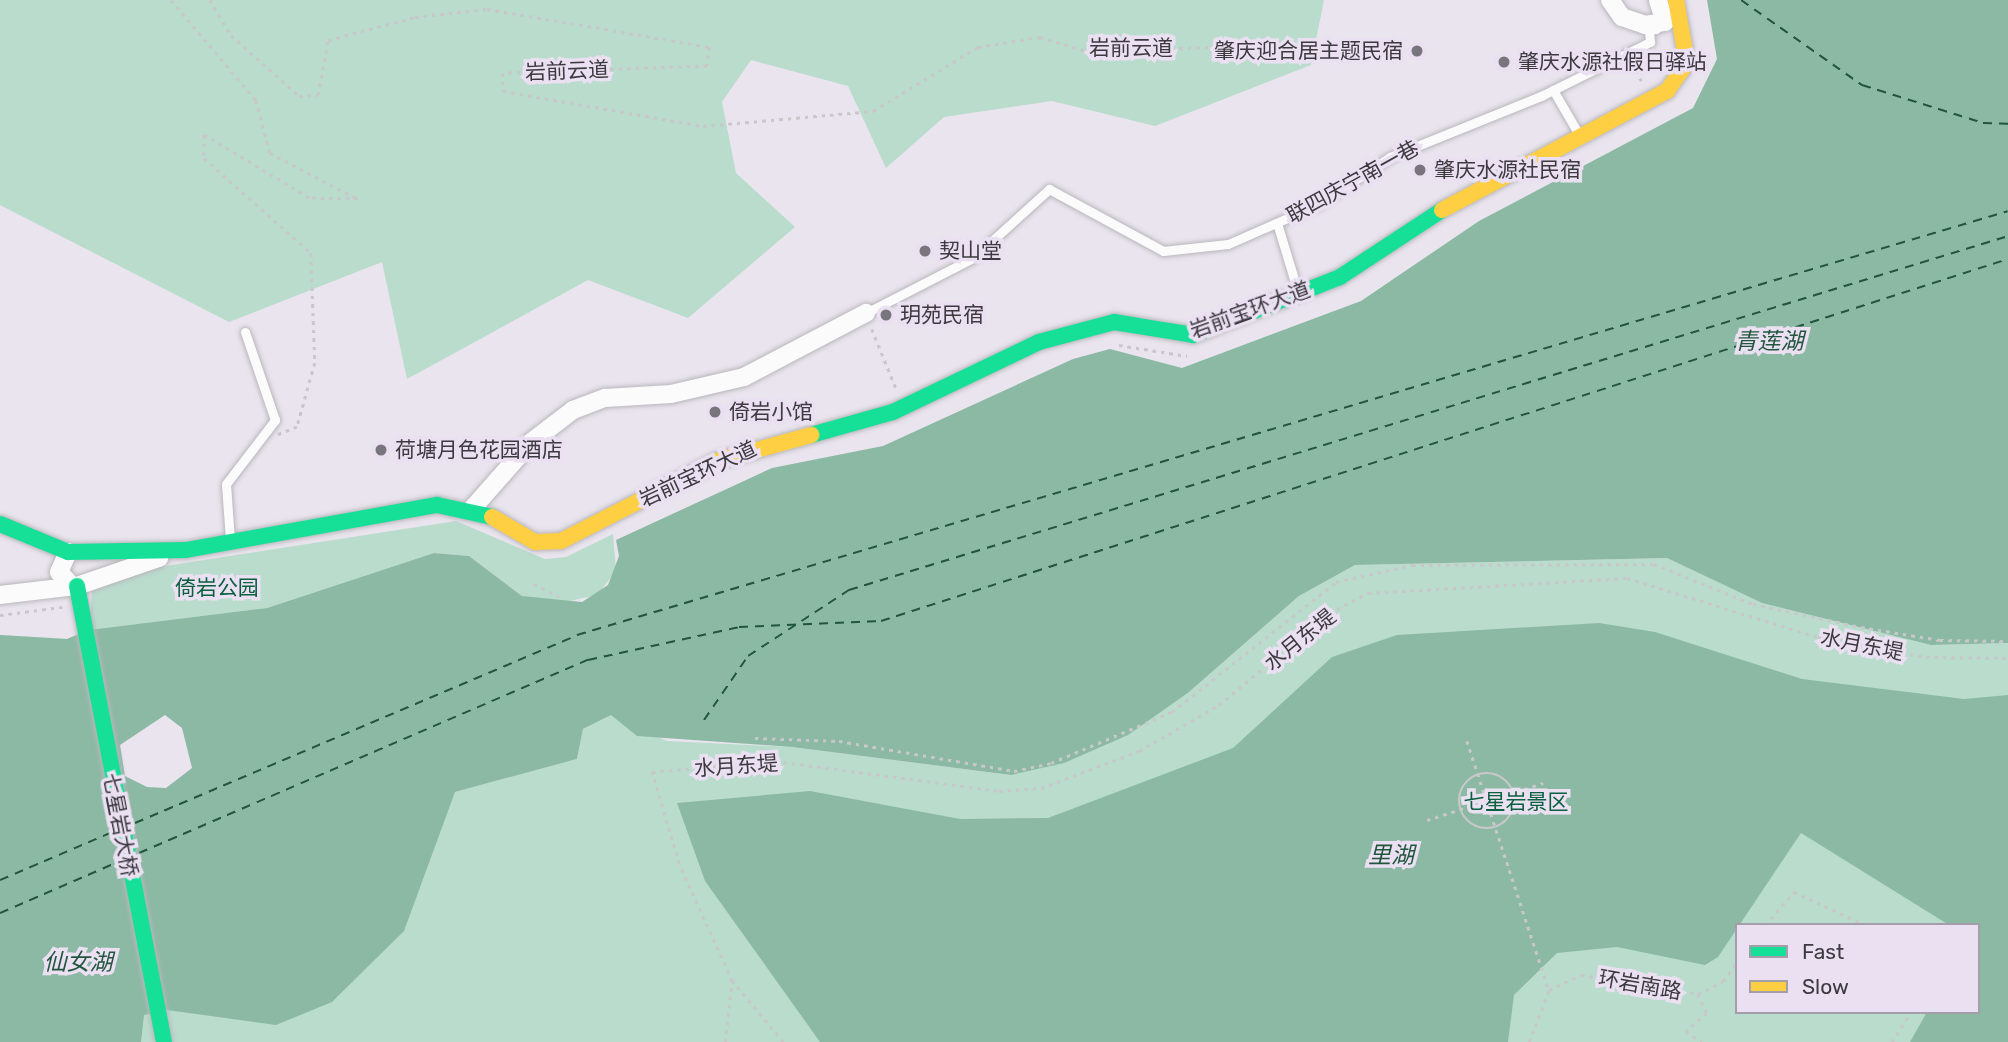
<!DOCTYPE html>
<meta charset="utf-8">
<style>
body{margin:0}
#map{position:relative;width:2008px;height:1042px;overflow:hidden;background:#e9e4ed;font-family:Rubik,"Noto Sans SC",sans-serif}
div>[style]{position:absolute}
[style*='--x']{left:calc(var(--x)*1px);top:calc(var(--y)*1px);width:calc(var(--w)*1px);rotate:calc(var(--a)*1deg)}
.green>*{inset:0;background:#badccd}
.water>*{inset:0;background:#8cb9a4}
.ferry>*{height:2px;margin-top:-1px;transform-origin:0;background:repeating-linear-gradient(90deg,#21553d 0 9px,transparent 0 16px)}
.path>*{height:2.5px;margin-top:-1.25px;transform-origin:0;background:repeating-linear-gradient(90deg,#c8c7ca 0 3.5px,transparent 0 8.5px)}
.path>.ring{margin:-1.25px;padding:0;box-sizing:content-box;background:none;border:2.5px solid #c8c7ca;border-radius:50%}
.roads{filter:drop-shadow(0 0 2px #b9b6bc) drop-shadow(0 0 2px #b9b6bc)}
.lane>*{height:9px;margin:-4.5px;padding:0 4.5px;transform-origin:4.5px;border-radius:4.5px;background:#fcfbfc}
.street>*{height:18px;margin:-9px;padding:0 9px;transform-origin:9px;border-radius:9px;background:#fcfbfc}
.fast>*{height:16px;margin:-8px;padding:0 8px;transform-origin:8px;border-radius:8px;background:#16e098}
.slow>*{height:16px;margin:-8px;padding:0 8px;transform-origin:8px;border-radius:8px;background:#ffcf43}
.dots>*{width:19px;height:19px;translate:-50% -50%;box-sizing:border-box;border:4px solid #eae0f1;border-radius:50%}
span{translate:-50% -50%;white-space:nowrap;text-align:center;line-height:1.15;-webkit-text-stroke:7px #eae0f1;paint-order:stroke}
.street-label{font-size:21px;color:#3c393f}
.poi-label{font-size:21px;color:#3c393f}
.right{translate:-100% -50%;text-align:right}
.left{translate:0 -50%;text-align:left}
.park-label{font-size:21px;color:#0b603f}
.water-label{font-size:23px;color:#21553d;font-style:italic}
.legend{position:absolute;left:1735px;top:923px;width:245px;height:91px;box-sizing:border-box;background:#eae0f1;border:2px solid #a49daa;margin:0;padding:9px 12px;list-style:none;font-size:21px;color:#3c393f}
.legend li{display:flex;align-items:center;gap:14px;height:35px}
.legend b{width:35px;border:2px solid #a49daa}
</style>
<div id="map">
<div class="green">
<i style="clip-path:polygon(0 0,1324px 0,1311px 65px,1155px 126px,1052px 101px,944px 117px,886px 168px,848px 86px,751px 60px,722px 102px,736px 173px,795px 227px,688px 318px,588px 280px,407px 379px,382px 262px,229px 322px,0 205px)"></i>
<i style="clip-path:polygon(evenodd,456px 521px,545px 559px,566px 557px,613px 534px,616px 571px,597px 595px,556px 604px,522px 596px,469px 556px,434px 553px,267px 608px,90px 630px,167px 1009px,438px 831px,455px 792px,577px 759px,583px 729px,611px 715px,667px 741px,792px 747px,1011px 775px,1189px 692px,1299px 596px,1355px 565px,1667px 558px,1762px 603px,1931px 645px,2008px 643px,2008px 1042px,0 1042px,0 635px,67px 639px,89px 630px,92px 591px,120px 573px,456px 521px,1737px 925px,1978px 925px,1978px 1012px,1737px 1012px,1737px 925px)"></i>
</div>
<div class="water">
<i style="clip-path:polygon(evenodd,1707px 0,2008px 0,2008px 643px,1931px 645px,1762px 603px,1667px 558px,1355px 565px,1299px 596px,1189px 692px,1128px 735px,1064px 763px,1011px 775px,792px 747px,637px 736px,611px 715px,583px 729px,577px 759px,455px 792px,404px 931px,332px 1002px,276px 1025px,167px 1010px,144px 1015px,141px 1042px,0 1042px,0 635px,67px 639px,89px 630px,267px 608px,434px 553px,469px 556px,522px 596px,582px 602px,608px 585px,619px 556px,616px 540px,772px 468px,883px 446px,1073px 359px,1110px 349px,1182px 368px,1361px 301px,1479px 221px,1693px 108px,1717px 59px,1707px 0,165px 715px,182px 728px,192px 768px,166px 788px,147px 787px,125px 776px,120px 745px,165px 715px)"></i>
<i style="clip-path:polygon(1599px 623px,1655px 632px,1802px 679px,1964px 699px,2008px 695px,2008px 1042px,1910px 1042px,1927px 1012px,1978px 1012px,1978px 925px,1949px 925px,1801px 833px,1718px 957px,1705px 965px,1617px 947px,1557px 953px,1514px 995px,1508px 1042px,820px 1042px,705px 881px,677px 803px,810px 791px,960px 819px,1048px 818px,1233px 748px,1332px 657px,1397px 635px)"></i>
</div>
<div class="ferry">
<i style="--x:1741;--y:0;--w:148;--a:35.1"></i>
<i style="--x:1862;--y:85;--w:127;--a:17.4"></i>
<i style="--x:1983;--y:123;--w:25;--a:2"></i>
<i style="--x:704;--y:720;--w:78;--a:-55.5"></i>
<i style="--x:748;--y:656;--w:121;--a:-33.2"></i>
<i style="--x:849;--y:590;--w:1212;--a:-16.98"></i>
<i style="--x:135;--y:823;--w:480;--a:-23"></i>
<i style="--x:577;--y:635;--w:1492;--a:-16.5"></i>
<i style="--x:139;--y:853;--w:489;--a:-23.3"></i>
<i style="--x:588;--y:660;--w:155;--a:-12.3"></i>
<i style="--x:739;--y:627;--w:142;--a:-2.4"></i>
<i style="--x:881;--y:621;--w:1184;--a:-17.81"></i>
<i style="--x:0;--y:880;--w:120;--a:-23.1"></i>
<i style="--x:0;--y:913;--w:129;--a:-23.4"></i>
</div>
<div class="path">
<i style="--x:171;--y:0;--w:131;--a:49.6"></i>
<i style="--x:256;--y:100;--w:55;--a:75.2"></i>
<i style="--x:270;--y:153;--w:99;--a:27.6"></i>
<i style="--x:358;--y:199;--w:49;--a:-178.8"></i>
<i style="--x:309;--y:198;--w:122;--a:-149"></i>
<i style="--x:204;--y:135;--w:23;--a:90"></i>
<i style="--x:204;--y:158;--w:143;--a:41.6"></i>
<i style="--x:311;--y:253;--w:110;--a:87.9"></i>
<i style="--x:315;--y:363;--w:66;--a:105.7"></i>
<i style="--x:297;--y:427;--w:22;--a:158"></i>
<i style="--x:210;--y:0;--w:41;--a:59"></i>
<i style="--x:231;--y:35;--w:91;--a:41.9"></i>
<i style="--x:299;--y:96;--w:19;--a:-3"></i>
<i style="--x:318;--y:95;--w:56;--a:-79.7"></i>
<i style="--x:328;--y:40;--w:90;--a:-14.8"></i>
<i style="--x:415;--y:17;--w:72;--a:-6.3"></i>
<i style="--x:487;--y:9;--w:226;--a:9.7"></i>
<i style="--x:710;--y:47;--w:19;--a:99"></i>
<i style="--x:707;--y:66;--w:204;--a:178"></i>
<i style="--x:503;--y:73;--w:18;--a:90"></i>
<i style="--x:503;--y:91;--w:203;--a:9.9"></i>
<i style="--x:703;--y:126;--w:171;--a:-5"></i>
<i style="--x:873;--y:111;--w:123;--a:-31.4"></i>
<i style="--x:978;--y:47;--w:63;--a:-9.2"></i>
<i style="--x:1040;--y:37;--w:48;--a:16.9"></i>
<i style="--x:1086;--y:51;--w:192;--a:-1.8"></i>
<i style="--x:1632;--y:63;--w:21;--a:62"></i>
<i style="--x:872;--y:329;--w:64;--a:67.9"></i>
<i style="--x:1119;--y:345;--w:69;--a:9.2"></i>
<i style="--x:534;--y:584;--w:28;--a:26"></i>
<i style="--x:0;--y:615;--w:63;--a:-7.4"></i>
<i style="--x:755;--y:738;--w:84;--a:2"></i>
<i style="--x:839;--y:741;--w:178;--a:9.7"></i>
<i style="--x:1014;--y:771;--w:38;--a:-12"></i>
<i style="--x:1051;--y:763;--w:131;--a:-22.9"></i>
<i style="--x:1172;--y:712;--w:209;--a:-38.4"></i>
<i style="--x:1336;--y:582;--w:78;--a:-12.6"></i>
<i style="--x:1412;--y:565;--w:242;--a:-0.2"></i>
<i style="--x:1654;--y:564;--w:107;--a:22"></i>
<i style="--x:1753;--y:604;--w:110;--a:12"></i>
<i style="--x:1861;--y:627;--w:80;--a:9.3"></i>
<i style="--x:1940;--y:640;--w:68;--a:0.8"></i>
<i style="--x:1467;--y:741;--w:262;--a:71.8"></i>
<i class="ring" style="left:1459px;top:773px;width:53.5px;height:53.5px"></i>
<i style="--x:1427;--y:820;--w:122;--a:-17.7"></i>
<i style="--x:1765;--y:925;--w:44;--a:-48.7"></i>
<i style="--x:1794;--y:892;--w:78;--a:24.9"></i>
<i style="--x:1698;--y:994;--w:21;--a:65"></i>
<i style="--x:1707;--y:1013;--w:28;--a:139"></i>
<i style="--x:1686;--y:1031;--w:19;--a:36"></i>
<i style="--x:725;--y:1042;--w:61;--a:-83.5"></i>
<i style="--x:783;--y:1042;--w:80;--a:-129.9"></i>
<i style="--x:732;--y:981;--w:128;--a:-114.4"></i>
<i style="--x:679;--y:864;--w:96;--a:-106.4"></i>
<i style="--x:652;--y:772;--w:123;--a:-5.1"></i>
<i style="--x:775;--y:761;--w:226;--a:7.6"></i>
<i style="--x:999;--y:791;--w:42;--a:-4.1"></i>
<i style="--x:1041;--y:788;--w:105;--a:-20.7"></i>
<i style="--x:1139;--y:751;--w:92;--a:-29.9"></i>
<i style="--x:1219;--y:705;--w:143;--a:-39.9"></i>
<i style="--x:1329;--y:613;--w:44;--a:-27.1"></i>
<i style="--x:1368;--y:593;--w:259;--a:-3.3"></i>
<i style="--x:1627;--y:578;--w:200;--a:17.2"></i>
<i style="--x:1818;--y:637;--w:110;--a:10.5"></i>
<i style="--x:1926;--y:657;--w:82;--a:0.7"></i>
<i style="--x:1529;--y:1042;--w:56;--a:-69"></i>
<i style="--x:1549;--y:990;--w:35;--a:-25"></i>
<i style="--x:1581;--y:975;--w:119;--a:9.2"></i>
<i style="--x:1698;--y:994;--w:28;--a:-27"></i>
<i style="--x:1723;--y:981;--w:23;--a:-52"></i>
<i style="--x:1892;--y:1042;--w:36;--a:-58"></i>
</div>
<div class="roads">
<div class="lane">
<i style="--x:1553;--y:90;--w:50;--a:59.8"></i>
<i style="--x:1277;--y:223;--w:72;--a:73.1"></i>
<i style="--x:866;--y:313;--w:120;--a:-27.2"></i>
<i style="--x:973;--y:258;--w:103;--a:-42.2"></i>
<i style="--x:1049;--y:189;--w:130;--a:28.5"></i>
<i style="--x:1163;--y:251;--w:65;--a:-6.1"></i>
<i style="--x:1228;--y:244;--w:97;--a:-23.7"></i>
<i style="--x:1317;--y:205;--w:87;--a:-33.3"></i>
<i style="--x:1390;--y:157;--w:163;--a:-22"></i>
<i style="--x:1541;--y:96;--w:122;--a:-26.4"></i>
<i style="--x:1650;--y:42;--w:12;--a:-95"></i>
<i style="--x:1649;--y:30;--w:7;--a:-8"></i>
<i style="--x:230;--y:540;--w:56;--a:-94.1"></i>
<i style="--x:226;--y:484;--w:81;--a:-52.6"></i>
<i style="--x:275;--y:420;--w:93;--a:-108.8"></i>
</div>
<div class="street">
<i style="--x:1610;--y:0;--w:21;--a:55"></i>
<i style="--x:1622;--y:17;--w:24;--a:19"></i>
<i style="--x:1645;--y:25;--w:20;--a:-9"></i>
<i style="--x:1665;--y:22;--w:23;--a:-108"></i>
<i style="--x:471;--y:510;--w:89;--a:-48.6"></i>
<i style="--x:530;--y:443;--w:54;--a:-37.5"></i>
<i style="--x:573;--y:410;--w:34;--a:-21"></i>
<i style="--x:605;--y:398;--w:66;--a:-3.5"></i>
<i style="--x:671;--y:394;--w:75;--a:-13.1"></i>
<i style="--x:744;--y:377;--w:138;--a:-27.7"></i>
<i style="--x:68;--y:552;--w:22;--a:114"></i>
<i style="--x:59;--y:572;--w:18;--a:47"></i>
<i style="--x:0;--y:595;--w:78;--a:-6.7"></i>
<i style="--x:77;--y:586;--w:87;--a:-18.9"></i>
</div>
<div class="fast">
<i style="--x:811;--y:435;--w:85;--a:-15.7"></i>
<i style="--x:893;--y:412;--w:162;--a:-25.6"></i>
<i style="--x:1039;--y:342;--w:78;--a:-14.9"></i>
<i style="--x:1114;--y:322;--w:80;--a:9.3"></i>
<i style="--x:1193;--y:335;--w:158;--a:-21.5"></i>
<i style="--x:1340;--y:277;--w:122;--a:-33.3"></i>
<i style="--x:0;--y:524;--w:74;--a:22.4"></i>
<i style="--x:68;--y:552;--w:118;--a:-1"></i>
<i style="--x:186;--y:550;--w:255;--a:-10.2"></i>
<i style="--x:437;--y:505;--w:56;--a:12.3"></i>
<i style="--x:77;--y:586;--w:464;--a:79.2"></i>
</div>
<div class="slow">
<i style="--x:1442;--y:210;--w:255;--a:-27.9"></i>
<i style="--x:1667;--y:91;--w:35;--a:-55"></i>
<i style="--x:1687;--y:62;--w:63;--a:-100.1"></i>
<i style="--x:492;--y:517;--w:50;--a:30.2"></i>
<i style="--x:535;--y:542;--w:26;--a:-2"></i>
<i style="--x:561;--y:541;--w:175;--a:-27.1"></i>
<i style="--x:717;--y:461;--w:98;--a:-15.5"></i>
</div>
</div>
<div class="dots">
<i style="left:1417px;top:51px;background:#79757c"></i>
<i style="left:1504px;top:62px;background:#79757c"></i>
<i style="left:1420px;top:170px;background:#79757c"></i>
<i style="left:925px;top:251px;background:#79757c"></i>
<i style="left:886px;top:315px;background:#79757c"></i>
<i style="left:715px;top:412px;background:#79757c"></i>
<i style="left:381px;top:450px;background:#79757c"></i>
</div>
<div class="street-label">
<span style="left:1131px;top:48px">岩前云道</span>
<span style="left:567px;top:71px;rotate:-2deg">岩前云道</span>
<span style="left:1353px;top:182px;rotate:-29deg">联四庆宁南一巷</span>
<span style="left:1250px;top:310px;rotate:-20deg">岩前宝环大道</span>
<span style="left:698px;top:474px;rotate:-25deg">岩前宝环大道</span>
<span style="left:1300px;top:640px;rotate:-39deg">水月东堤</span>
<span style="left:1862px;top:645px;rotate:11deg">水月东堤</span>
<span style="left:736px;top:766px;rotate:-4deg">水月东堤</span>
<span style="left:120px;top:825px;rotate:79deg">七星岩大桥</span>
<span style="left:1640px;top:985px;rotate:10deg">环岩南路</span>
</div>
<div class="poi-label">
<span class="right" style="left:1403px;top:51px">肇庆迎合居主题民宿</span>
<span class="left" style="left:1518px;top:62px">肇庆水源社假日驿站</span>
<span class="left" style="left:1434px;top:170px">肇庆水源社民宿</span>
<span class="left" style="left:939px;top:251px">契山堂</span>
<span class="left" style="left:900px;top:315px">玥苑民宿</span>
<span class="left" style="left:729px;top:412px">倚岩小馆</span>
<span class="left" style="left:395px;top:450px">荷塘月色花园酒店</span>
</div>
<div class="park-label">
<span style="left:217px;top:588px">倚岩公园</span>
<span style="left:1516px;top:802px">七星岩景区</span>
</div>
<div class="water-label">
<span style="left:1769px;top:341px">青莲湖</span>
<span style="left:1391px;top:855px">里湖</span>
<span style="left:78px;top:962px">仙女湖</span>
</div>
<ul class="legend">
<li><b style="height:9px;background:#16e098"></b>Fast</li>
<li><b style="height:9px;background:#ffcf43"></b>Slow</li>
</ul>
</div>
